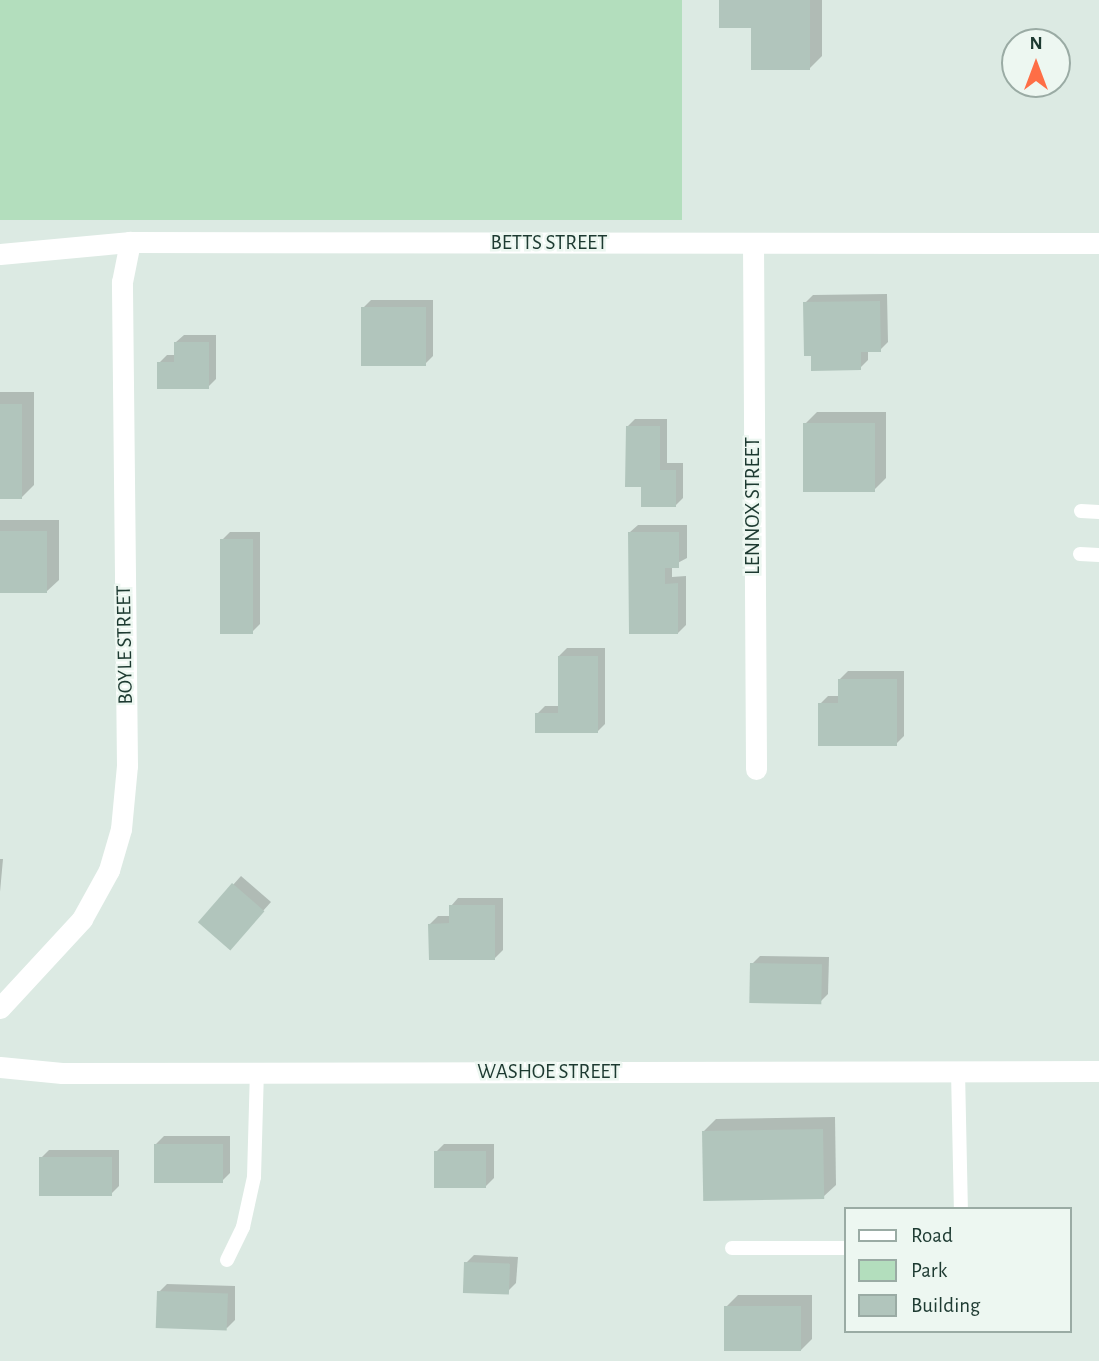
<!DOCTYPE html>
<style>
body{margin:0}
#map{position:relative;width:1099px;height:1361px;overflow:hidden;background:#dceae3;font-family:"Alegreya Sans",sans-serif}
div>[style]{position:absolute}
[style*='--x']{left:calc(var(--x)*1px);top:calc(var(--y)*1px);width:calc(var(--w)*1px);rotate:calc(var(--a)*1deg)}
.green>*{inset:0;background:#b3debd;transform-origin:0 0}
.shadow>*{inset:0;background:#0003}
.building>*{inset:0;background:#b1c5bc;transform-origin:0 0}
.lane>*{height:14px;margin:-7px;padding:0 7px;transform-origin:7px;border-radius:7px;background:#fff}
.street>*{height:21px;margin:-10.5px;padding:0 10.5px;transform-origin:10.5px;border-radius:10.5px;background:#fff}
span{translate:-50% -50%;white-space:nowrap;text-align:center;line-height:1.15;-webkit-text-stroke:5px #edf7f1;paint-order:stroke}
.street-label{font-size:21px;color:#1d3a31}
.legend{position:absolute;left:844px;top:1207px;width:228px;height:126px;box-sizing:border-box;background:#edf7f1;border:2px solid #9aaba4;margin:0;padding:9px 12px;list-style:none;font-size:21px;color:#1d3a31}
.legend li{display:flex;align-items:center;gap:14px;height:35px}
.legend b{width:35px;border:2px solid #9aaba4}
.north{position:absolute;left:1001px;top:28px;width:70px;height:70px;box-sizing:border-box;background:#edf7f1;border:2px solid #9aaba4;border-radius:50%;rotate:0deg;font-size:19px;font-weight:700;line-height:28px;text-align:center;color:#1d3a31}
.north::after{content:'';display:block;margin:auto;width:24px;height:32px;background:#fe6e46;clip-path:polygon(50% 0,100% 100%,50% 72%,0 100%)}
</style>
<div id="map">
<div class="green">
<i style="left:0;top:0;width:682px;height:220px"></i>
</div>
<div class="shadow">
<i style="clip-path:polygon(721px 0,822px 0,822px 56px,809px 69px)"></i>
<i style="clip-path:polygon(887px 294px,888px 342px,880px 350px,868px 350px,868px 360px,860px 368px,805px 303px,813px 295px)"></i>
<i style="clip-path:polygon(371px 300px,433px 300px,433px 356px,425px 364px,363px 308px)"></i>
<i style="clip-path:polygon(184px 335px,216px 335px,216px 379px,208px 387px,159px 363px,167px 355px,176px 355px,176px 342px)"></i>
<i style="clip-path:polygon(0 392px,34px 392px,34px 485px,22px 497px,0 497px)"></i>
<i style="clip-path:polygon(817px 412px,886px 412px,886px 478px,874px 490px,805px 424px)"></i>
<i style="clip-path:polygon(635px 419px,667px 419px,667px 463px,683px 463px,683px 498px,675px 506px,627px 427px)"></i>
<i style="clip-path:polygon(0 520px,59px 520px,59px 580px,46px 592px,0 592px)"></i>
<i style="clip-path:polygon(638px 525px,687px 525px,687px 558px,672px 566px,672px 577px,686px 576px,686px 625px,678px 633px,630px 532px)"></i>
<i style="clip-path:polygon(230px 532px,260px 532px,260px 624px,252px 632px,222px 540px)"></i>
<i style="clip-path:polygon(567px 648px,605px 648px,605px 724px,597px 732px,537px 714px,545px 706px,559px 706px,559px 656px)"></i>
<i style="clip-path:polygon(848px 671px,904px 671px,904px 736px,896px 744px,820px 704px,828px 696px,840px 696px,840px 679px)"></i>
<i style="clip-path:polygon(0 859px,3px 859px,0 892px)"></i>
<i style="clip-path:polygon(241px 876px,271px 902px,237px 940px,200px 922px)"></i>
<i style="clip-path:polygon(458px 898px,503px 898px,503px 950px,495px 958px,430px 924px,438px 916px,451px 916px,451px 906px)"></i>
<i style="clip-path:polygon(760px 956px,829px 957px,828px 994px,820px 1002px,752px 964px)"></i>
<i style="clip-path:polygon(835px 1117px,836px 1185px,823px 1197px,704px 1131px,716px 1119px)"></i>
<i style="clip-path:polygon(164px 1136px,230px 1136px,230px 1173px,222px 1181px,156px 1144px)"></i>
<i style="clip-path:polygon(444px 1144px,494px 1144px,494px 1178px,486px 1186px,436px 1152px)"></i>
<i style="clip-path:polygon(49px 1150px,119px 1150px,119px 1186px,111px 1194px,41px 1158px)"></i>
<i style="clip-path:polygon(474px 1255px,518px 1257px,516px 1283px,508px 1291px,466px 1263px)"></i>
<i style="clip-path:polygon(167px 1284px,235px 1286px,235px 1320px,227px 1328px,159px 1292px)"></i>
<i style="clip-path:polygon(738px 1295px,812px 1295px,812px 1339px,800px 1351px,726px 1307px)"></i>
</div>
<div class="building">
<i style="clip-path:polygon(719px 0,810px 0,810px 70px,751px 70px,751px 28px,719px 28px)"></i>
<i style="clip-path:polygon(880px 301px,881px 352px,861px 352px,861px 370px,811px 371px,811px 356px,804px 356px,803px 302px)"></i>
<i style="left:361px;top:307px;width:65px;height:59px"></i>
<i style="clip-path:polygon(174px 342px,209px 342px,209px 389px,157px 389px,157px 362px,174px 362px)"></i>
<i style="left:0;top:404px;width:22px;height:95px"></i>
<i style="left:803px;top:423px;width:72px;height:69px"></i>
<i style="clip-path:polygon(626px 426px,660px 426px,660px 470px,676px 470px,676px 507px,641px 507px,641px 487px,625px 487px)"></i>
<i style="left:0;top:531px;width:47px;height:62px"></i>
<i style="clip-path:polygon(628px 532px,679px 532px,679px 568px,665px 568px,665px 584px,678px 583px,678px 634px,629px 634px)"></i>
<i style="left:220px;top:539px;width:33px;height:95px"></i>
<i style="clip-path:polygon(558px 656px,598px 656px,598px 733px,535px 733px,535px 713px,558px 713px)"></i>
<i style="clip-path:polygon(838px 679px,897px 679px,897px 746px,818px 746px,818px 703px,838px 703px)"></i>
<i style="left:232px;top:883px;width:43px;height:52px;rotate:41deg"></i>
<i style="clip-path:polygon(449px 905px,495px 905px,495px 960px,429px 960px,428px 924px,449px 923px)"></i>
<i style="left:750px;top:963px;width:72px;height:40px;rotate:1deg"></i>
<i style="left:823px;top:1129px;width:70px;height:121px;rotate:89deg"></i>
<i style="left:154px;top:1144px;width:69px;height:39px"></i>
<i style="left:434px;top:1151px;width:52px;height:37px"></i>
<i style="left:39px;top:1157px;width:73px;height:39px"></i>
<i style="left:464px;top:1262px;width:46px;height:31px;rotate:2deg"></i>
<i style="left:157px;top:1291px;width:71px;height:37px;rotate:2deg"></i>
<i style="left:724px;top:1306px;width:77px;height:45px"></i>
</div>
<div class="lane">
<i style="--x:1081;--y:511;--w:18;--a:3"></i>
<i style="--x:1080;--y:554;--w:19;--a:3"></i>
<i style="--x:958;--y:1071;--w:138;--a:88.8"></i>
<i style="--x:732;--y:1248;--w:113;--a:0"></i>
<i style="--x:227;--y:1260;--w:37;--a:-64"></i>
<i style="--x:243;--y:1227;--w:51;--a:-77.6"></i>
<i style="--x:254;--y:1177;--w:105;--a:-88.4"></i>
</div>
<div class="street">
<i style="--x:753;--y:243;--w:526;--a:89.67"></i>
<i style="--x:0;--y:254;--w:131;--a:-5.3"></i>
<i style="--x:130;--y:242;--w:969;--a:0.06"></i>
<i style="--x:0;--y:1008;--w:121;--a:-47.3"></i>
<i style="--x:82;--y:919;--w:56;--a:-61.1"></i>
<i style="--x:109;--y:870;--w:43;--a:-73.7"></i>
<i style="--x:121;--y:829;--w:63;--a:-84.6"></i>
<i style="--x:127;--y:766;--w:484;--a:-90.6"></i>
<i style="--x:122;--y:282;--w:41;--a:-78.7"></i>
<i style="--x:0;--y:1067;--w:62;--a:5.5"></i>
<i style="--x:62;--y:1073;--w:1037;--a:-0.11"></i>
</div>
<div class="street-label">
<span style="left:549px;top:243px">BETTS STREET</span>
<span style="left:753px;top:506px;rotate:-90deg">LENNOX STREET</span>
<span style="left:125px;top:645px;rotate:-91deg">BOYLE STREET</span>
<span style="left:549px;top:1072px">WASHOE STREET</span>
</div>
<ul class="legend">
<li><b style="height:9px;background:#fff"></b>Road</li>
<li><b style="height:19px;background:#b3debd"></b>Park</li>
<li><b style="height:19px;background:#b1c5bc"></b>Building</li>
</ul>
<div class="north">N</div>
</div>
